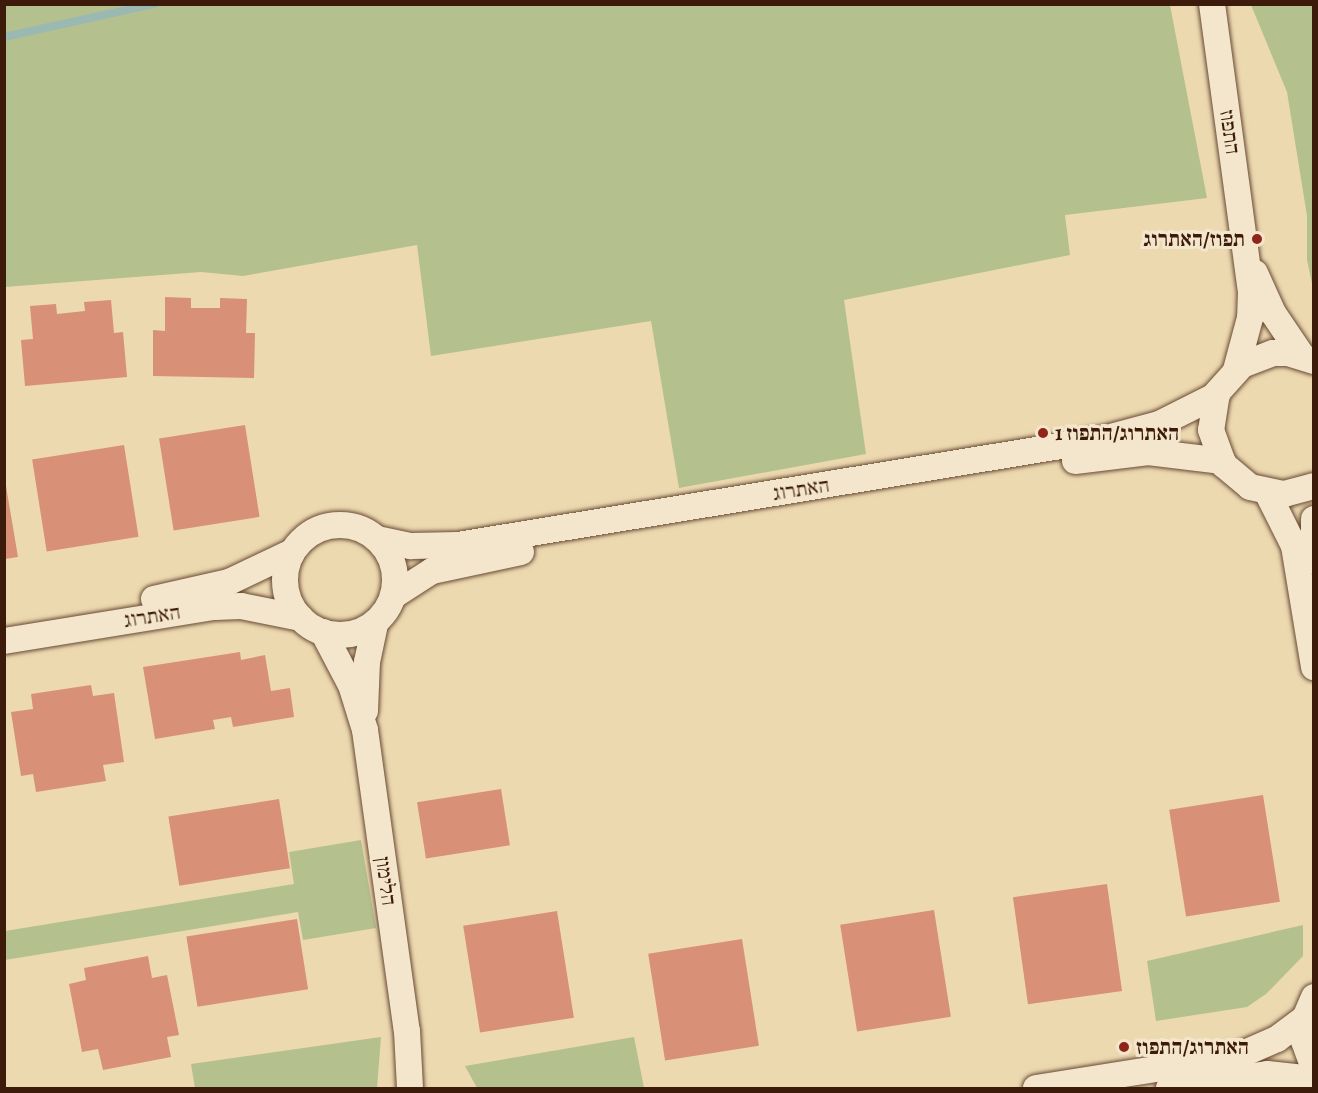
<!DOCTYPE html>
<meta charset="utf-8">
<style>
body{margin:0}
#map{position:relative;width:1318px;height:1093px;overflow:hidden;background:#edd9b0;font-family:Alegreya,"Frank Ruhl Libre",serif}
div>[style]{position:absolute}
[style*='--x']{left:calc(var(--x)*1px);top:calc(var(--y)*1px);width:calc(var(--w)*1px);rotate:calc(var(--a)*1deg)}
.green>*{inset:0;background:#b4c08e}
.stream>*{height:8px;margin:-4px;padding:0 4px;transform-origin:4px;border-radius:4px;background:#9bb9b3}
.building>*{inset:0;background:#d89076;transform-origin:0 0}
.roads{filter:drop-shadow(0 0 2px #684a34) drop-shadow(0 0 2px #684a34)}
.minor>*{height:26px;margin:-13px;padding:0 13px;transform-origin:13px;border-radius:13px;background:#f3e6cc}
.minor>.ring{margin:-13px;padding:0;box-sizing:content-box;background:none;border:26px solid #f3e6cc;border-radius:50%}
.dots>*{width:16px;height:16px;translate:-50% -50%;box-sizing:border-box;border:3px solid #f3e6cc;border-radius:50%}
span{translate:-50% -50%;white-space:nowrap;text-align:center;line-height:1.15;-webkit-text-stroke:6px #f3e6cc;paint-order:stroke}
.street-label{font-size:21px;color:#3c1b0a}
.poi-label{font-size:21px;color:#3c1b0a;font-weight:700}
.right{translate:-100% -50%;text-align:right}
.left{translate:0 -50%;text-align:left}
.frame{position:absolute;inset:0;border:6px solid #3c1b0a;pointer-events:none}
</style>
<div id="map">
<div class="green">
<i style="clip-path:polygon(4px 5px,1170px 5px,1207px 198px,1065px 215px,1070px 255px,844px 300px,866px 454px,679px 488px,651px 321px,431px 356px,417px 245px,243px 276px,201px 272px,5px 287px)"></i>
<i style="clip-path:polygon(1251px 5px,1313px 5px,1313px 288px,1307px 260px,1307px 216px,1287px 92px)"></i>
<i style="clip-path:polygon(361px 840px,376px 928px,303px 940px,298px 912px,5px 960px,5px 931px,294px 884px,289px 852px)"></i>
<i style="clip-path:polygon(1303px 925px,1303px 956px,1266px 994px,1247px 1007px,1156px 1021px,1147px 961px)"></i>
<i style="clip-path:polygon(381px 1037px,377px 1088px,195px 1088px,191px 1064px)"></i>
<i style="clip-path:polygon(634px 1037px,644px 1088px,477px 1088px,465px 1066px)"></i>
</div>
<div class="stream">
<i style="--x:4;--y:37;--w:154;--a:-12.4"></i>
</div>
<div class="building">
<i style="clip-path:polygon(165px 297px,191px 298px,191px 308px,220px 308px,220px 298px,247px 299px,246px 333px,255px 333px,254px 378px,153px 376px,153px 330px,165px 331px)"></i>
<i style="clip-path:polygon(111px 300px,114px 333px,123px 332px,127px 377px,25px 386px,21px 340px,33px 339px,30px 306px,56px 304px,57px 314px,85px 311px,84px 302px)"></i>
<i style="left:245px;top:425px;width:93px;height:87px;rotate:81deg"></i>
<i style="left:124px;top:445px;width:93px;height:93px;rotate:81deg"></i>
<i style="clip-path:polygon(5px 480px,18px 557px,5px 559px)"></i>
<i style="clip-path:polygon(240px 652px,241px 660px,265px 655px,271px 691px,290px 688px,294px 717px,233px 727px,231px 717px,213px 720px,215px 729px,155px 739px,143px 667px)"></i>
<i style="clip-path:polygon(91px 685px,93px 696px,114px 693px,124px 762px,103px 765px,106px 781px,36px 792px,33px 774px,21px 776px,11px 712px,33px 709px,31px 694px)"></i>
<i style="left:501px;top:789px;width:57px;height:85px;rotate:81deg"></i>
<i style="left:1263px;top:795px;width:108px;height:95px;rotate:81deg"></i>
<i style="left:279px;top:799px;width:70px;height:112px;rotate:81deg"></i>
<i style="left:1107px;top:884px;width:108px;height:95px;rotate:82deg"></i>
<i style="left:934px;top:910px;width:108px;height:95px;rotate:81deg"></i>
<i style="left:557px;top:911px;width:108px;height:95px;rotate:81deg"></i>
<i style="left:297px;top:919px;width:71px;height:112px;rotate:81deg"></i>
<i style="left:742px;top:939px;width:108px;height:95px;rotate:81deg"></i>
<i style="clip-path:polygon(148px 956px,152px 978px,167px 975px,179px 1035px,167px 1037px,171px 1057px,103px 1070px,98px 1049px,82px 1052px,69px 984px,86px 980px,84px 968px)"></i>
</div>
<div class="roads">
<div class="minor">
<i style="--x:1212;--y:4;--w:291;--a:82.3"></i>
<i style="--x:1251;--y:292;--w:26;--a:92"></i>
<i style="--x:1250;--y:318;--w:54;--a:105.1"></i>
<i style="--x:1255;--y:273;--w:44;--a:65.8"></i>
<i style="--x:1273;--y:313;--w:52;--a:56"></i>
<i style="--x:1314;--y:361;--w:27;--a:-163"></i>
<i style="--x:1288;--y:353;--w:15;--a:180"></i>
<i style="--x:1273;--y:353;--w:33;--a:159"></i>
<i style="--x:1242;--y:365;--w:38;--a:132"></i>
<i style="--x:1217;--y:393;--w:37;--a:99"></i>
<i style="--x:1211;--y:430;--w:37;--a:70"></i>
<i style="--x:1224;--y:465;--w:34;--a:40"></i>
<i style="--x:1250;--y:487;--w:35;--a:12"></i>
<i style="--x:1284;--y:494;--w:31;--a:-15"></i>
<i style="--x:1075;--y:461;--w:74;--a:-7"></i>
<i style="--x:1148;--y:452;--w:75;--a:6.9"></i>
<i style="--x:1267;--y:492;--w:60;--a:63.4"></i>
<i style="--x:1294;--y:546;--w:123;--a:80.6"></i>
<i style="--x:1314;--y:519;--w:42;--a:90"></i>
<i class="ring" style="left:285px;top:525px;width:84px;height:84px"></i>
<i style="--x:377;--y:539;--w:35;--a:12"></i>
<i style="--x:411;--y:546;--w:47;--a:-1.2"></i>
<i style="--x:458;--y:545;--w:654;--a:-9.33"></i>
<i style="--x:1103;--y:439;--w:58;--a:-15"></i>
<i style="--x:1159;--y:424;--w:65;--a:-26.6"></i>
<i style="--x:393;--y:596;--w:46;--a:-32.7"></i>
<i style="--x:432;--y:571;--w:91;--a:-12.1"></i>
<i style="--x:154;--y:599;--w:77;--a:-12.8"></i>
<i style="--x:229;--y:582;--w:70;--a:-25.5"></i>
<i style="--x:323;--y:632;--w:60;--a:62.2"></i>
<i style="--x:351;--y:685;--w:47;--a:72.7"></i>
<i style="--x:365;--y:730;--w:304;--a:82.1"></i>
<i style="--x:407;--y:1031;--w:57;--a:87"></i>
<i style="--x:4;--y:641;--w:214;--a:-9.2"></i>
<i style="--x:215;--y:607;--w:26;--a:-2"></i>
<i style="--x:241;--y:606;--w:61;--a:11.3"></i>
<i style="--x:365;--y:711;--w:49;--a:-87.7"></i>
<i style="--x:367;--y:662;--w:40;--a:-78"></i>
<i style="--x:1314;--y:997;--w:26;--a:113"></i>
<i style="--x:1304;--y:1021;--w:20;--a:90"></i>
<i style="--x:1304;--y:1041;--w:30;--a:70"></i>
<i style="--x:1036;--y:1088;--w:205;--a:-9"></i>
<i style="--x:1238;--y:1056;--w:43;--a:-23.6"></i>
<i style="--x:1277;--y:1039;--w:36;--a:-37"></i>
<i style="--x:1169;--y:1088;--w:99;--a:-8.1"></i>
<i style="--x:1267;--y:1074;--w:47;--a:6.1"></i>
</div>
</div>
<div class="dots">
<i style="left:1257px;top:239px;background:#8f2418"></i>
<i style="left:1043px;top:433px;background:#8f2418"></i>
<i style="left:1124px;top:1047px;background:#8f2418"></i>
</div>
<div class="street-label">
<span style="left:1230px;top:132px;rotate:82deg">התפוז</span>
<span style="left:801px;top:489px;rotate:-9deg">האתרוג</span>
<span style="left:152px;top:616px;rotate:-9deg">האתרוג</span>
<span style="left:386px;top:881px;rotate:82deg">הלימון</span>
</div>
<div class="poi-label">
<span class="right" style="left:1245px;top:239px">תפוז/האתרוג</span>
<span class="left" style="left:1055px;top:433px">האתרוג/התפוז 1</span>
<span class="left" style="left:1136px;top:1047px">האתרוג/התפוז</span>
</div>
<div class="frame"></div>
</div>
